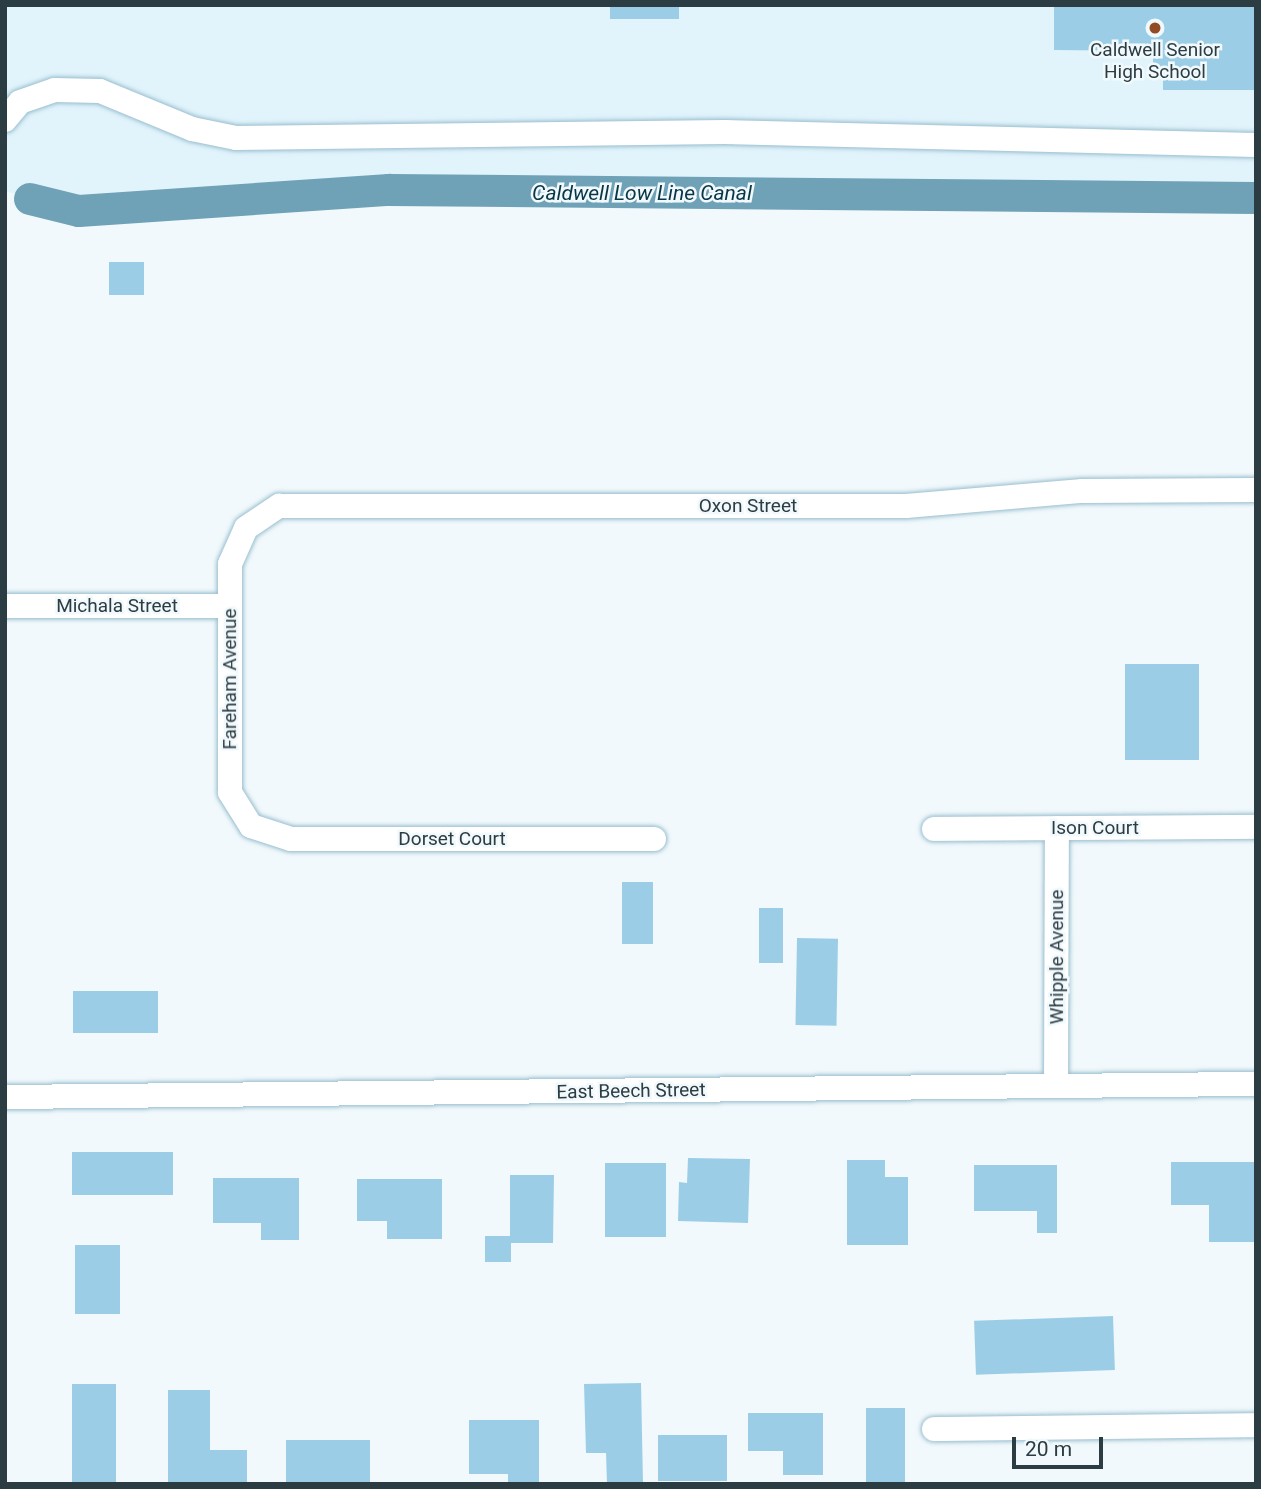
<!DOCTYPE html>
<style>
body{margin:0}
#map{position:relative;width:1261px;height:1489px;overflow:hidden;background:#f1f9fc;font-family:Roboto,sans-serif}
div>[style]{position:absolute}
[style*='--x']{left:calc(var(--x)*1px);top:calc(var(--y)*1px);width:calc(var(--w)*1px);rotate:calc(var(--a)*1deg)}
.built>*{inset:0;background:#e1f4fc}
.canal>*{height:32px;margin:-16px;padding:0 16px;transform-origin:16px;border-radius:16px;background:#6fa1b7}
.building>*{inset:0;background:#9bcee6;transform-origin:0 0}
.roads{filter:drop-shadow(0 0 2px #99becf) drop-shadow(0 0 2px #99becf)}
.minor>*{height:24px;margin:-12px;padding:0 12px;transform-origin:12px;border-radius:12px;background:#fff}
.dots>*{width:19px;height:19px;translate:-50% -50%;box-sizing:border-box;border:4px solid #f1f9fc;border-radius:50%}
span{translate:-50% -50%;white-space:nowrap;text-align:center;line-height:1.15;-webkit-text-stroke:5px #f1f9fc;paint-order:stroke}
.poi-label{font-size:19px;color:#2c3c43}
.street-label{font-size:19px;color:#2c3c43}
.water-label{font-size:21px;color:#083647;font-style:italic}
.frame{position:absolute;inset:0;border:7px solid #2c3c43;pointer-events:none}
.scale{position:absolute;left:1012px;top:1437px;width:91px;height:32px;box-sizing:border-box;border:4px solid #2c3c43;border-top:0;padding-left:9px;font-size:21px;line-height:24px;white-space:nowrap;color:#2c3c43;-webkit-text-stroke:5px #f1f9fc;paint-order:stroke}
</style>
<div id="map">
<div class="built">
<i style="clip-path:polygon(5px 5px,1256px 5px,1256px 198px,389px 190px,79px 211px,5px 191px)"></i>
</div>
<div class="canal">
<i style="--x:30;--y:199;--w:50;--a:13.8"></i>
<i style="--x:79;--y:211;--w:311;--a:-3.9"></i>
<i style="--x:389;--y:190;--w:867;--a:0.53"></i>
</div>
<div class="building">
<i style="left:610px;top:5px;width:69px;height:14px"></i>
<i style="clip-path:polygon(1054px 5px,1256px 5px,1256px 90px,1163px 90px,1163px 71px,1153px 71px,1153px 51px,1054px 50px)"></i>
<i style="left:109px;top:262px;width:35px;height:33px"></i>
<i style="left:1125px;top:664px;width:74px;height:96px"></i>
<i style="left:622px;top:882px;width:31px;height:62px"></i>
<i style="left:759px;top:908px;width:24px;height:55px"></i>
<i style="left:797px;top:938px;width:41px;height:87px;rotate:1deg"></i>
<i style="left:73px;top:991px;width:85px;height:42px"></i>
<i style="left:72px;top:1152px;width:101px;height:43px"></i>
<i style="clip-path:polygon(688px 1158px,750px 1159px,748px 1223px,678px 1221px,679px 1182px,687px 1183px)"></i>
<i style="clip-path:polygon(847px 1160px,885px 1160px,885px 1177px,908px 1177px,908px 1245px,847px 1245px)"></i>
<i style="clip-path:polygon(1171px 1162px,1256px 1162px,1256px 1242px,1209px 1242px,1209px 1205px,1171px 1205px)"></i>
<i style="left:605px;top:1163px;width:61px;height:74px"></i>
<i style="clip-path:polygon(974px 1165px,1057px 1165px,1057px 1233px,1037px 1233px,1037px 1211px,974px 1211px)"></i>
<i style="clip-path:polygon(510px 1175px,554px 1175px,553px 1243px,511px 1243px,511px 1262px,485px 1262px,485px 1236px,510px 1236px)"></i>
<i style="clip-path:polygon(213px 1178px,299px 1178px,299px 1240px,261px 1240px,261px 1223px,213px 1223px)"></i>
<i style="clip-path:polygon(357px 1179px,442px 1179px,442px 1239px,387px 1239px,387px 1221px,357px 1221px)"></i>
<i style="left:75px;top:1245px;width:45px;height:69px"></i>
<i style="left:1113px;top:1316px;width:54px;height:139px;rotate:88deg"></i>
<i style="clip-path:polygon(641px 1383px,643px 1484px,607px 1484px,606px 1453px,586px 1453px,584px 1384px)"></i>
<i style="left:72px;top:1384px;width:44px;height:100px"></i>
<i style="clip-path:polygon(168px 1390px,210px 1390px,210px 1450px,247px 1450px,247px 1484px,168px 1484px)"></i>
<i style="left:866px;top:1408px;width:39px;height:76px"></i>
<i style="clip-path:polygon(748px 1413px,823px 1413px,823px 1475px,783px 1475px,783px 1451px,748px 1451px)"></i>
<i style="clip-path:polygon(469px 1420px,539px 1420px,539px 1484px,508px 1484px,508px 1474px,469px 1474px)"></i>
<i style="left:658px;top:1435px;width:69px;height:46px"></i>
<i style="left:286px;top:1440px;width:84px;height:44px"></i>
</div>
<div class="roads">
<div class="minor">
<i style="--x:5;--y:120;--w:23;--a:-50"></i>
<i style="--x:20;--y:102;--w:37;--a:-19"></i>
<i style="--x:55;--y:90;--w:45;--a:1.3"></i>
<i style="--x:100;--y:91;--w:100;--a:22.4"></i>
<i style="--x:192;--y:129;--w:45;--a:11.6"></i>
<i style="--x:236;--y:138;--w:488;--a:-0.7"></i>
<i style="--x:724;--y:132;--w:532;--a:1.4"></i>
<i style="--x:5;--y:606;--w:225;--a:0"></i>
<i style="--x:934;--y:829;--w:322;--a:-0.4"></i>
<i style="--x:654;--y:839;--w:363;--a:180"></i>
<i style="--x:291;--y:839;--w:42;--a:-162"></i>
<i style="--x:251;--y:826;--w:40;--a:-122"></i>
<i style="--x:230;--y:792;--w:228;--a:-90"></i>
<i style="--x:230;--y:564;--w:39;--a:-66"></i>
<i style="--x:246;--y:528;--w:40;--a:-34"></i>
<i style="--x:279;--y:506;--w:627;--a:0"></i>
<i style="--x:906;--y:506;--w:177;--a:-4.9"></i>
<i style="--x:1082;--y:491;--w:174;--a:-0.3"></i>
<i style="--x:1056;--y:1086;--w:258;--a:-89.8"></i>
<i style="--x:5;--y:1097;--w:1251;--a:-0.6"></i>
<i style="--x:934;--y:1429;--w:322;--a:-0.7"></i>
</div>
</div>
<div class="dots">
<i style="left:1155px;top:28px;background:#924c24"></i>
</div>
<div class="poi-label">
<span style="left:1155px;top:61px">Caldwell Senior<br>High School</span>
</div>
<div class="street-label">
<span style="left:748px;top:506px">Oxon Street</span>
<span style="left:117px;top:606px">Michala Street</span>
<span style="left:230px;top:679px;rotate:-90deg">Fareham Avenue</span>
<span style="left:1095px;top:828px">Ison Court</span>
<span style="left:452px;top:839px">Dorset Court</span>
<span style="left:1057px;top:957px;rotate:-90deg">Whipple Avenue</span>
<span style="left:631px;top:1091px;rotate:-1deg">East Beech Street</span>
</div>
<div class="water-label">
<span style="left:642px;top:193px">Caldwell Low Line Canal</span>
</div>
<div class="frame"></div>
<div class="scale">20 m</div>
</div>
